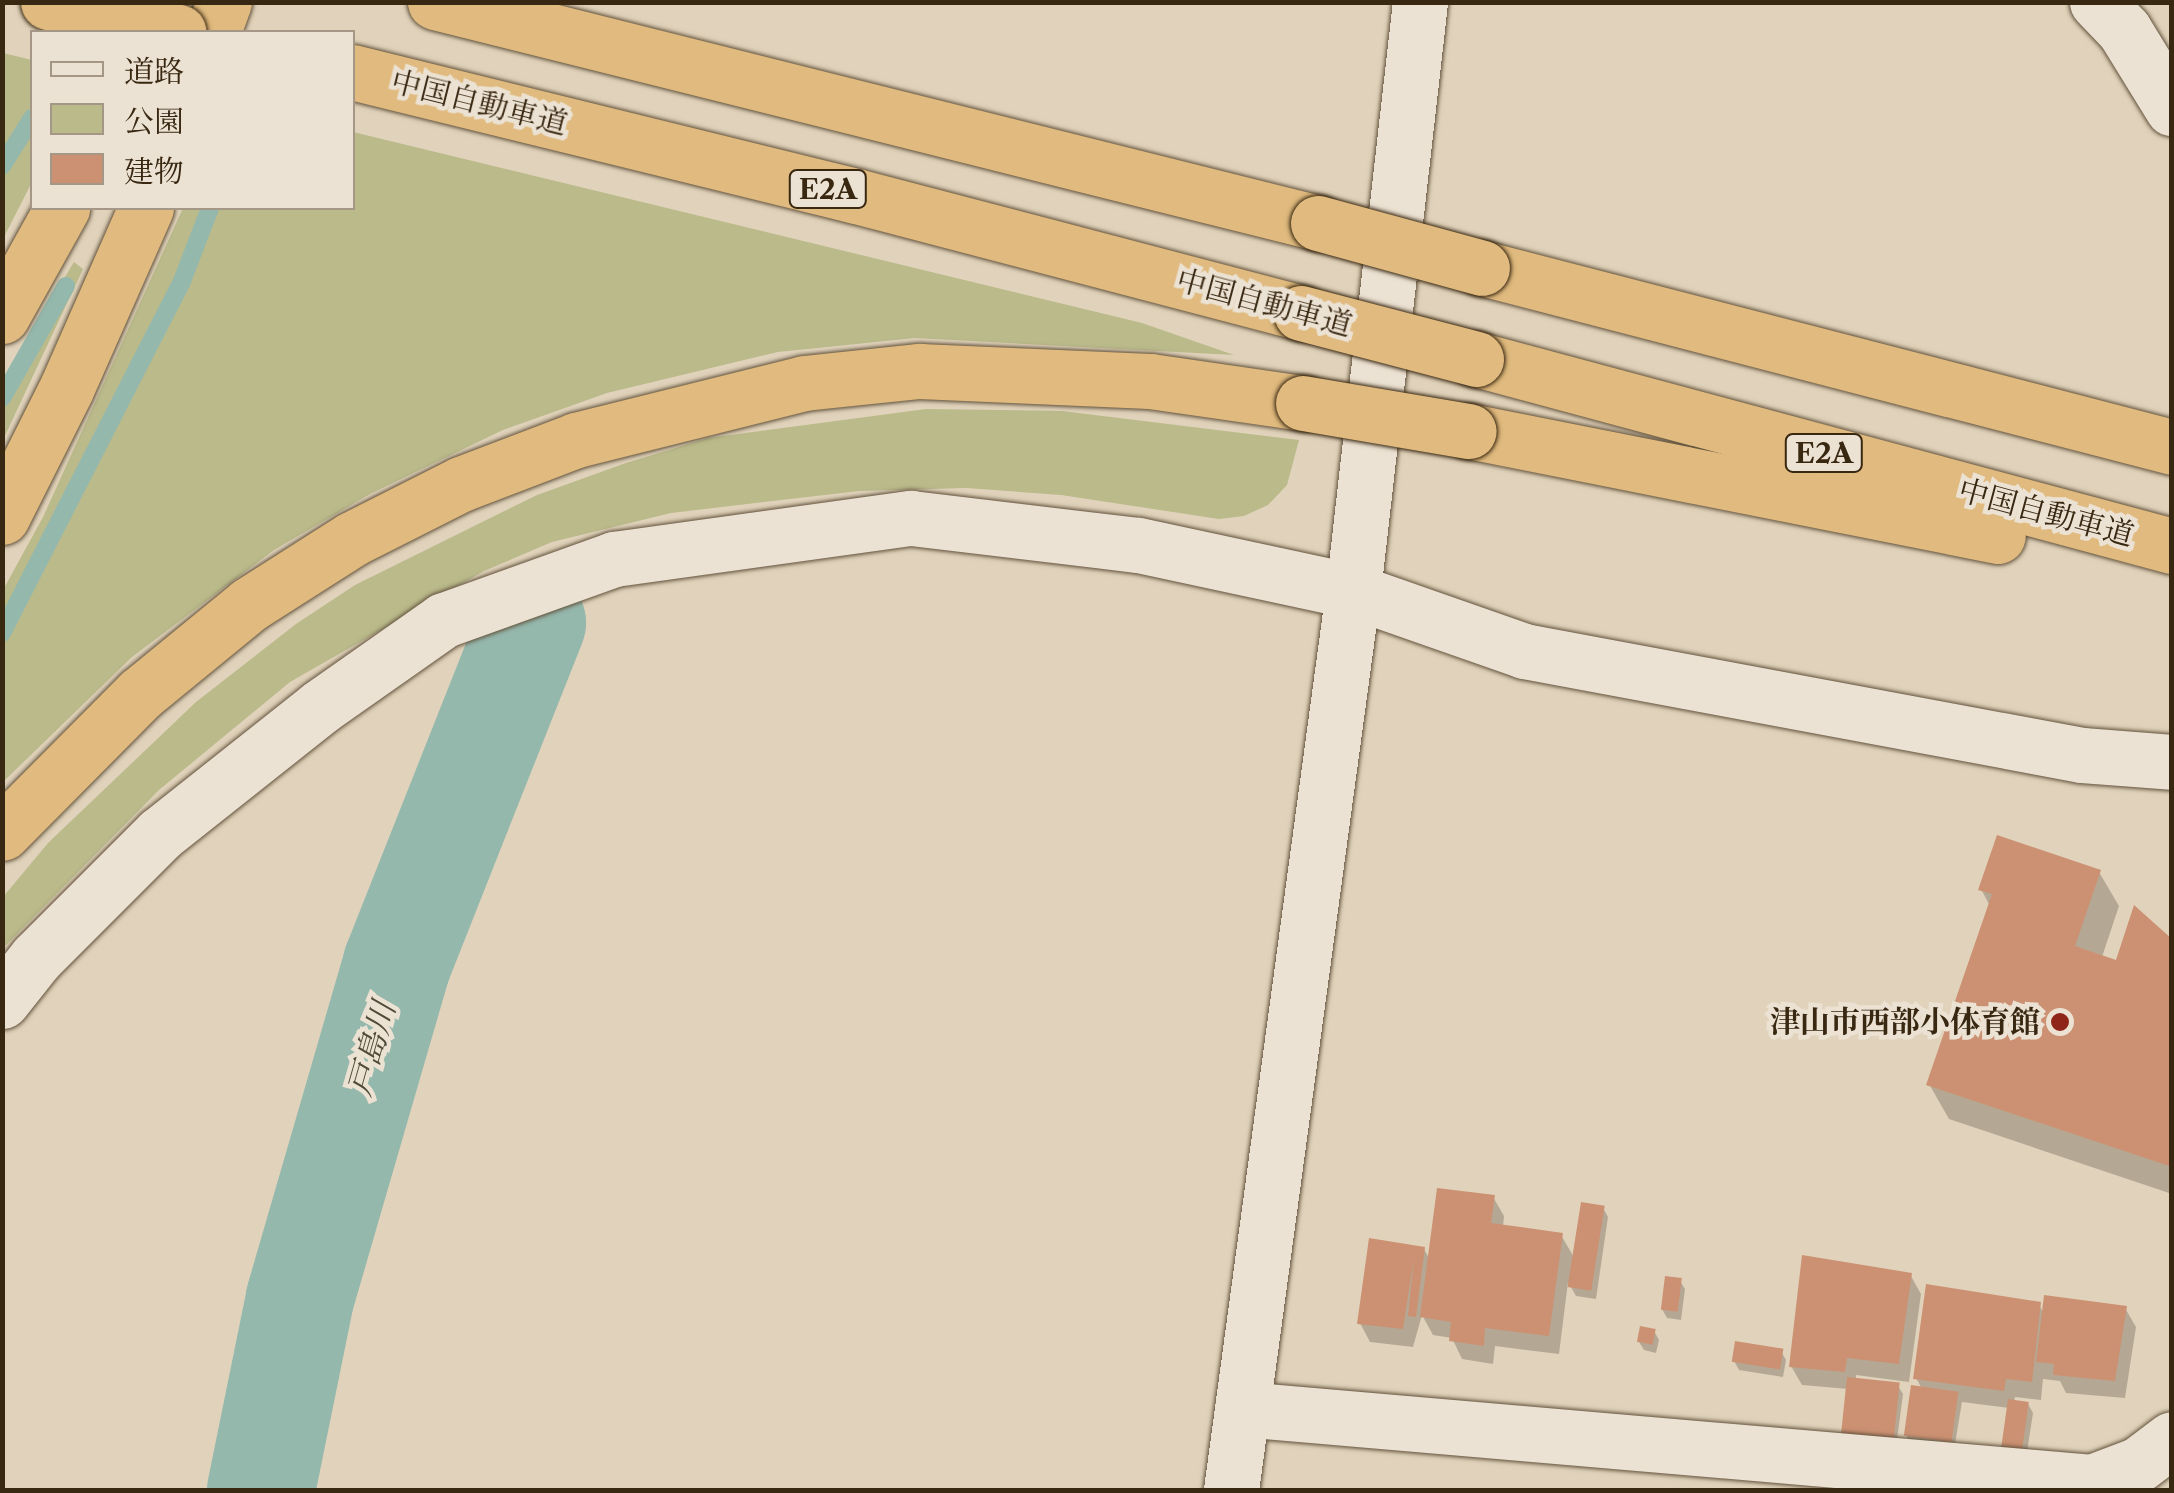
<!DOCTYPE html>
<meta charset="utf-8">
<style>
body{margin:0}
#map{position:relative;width:2174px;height:1493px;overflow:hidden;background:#e1d3bb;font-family:"Libre Caslon Text","Noto Serif JP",serif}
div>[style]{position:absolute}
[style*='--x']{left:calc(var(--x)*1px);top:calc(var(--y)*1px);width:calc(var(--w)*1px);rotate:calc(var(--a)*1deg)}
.green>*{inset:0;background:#baba8b}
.shadow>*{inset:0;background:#0003}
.stream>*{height:18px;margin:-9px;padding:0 9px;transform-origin:9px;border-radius:9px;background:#95b8ad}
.river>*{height:108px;margin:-54px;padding:0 54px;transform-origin:54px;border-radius:54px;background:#95b8ad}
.building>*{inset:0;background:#cc9173;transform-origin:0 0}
.roads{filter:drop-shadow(0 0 2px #62523c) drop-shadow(0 0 2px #62523c)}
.minor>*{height:55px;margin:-27.5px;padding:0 27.5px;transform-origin:27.5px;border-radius:27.5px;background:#ece2d3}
.highway>*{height:55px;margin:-27.5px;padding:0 27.5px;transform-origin:27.5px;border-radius:27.5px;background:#e0ba7e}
.bridges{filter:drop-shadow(0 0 2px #382711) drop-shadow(0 0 2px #382711)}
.highway-bridge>*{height:55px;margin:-27.5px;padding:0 27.5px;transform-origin:27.5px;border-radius:27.5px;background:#e0ba7e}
.dots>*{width:28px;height:28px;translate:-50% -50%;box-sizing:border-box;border:5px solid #ece2d3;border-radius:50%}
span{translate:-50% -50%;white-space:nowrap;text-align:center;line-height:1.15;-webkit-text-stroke:9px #ece2d3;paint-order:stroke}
.shield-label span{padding:2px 8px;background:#ece2d3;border:2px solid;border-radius:8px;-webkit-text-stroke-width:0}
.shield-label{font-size:28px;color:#382711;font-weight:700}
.street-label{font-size:30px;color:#382711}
.poi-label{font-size:30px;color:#382711;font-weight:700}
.right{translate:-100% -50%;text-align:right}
.water-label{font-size:32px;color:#4f4b38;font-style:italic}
.frame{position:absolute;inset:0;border:5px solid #382711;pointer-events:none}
.legend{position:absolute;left:30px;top:30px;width:325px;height:180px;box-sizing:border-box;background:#ece2d3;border:2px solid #a49785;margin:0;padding:12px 18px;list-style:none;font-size:30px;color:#382711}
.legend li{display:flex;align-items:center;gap:20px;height:50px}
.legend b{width:50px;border:2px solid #a49785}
</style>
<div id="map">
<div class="green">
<i style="clip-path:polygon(3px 53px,32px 60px,32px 182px,3px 239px)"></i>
<i style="clip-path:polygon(353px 132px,1142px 323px,1234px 355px,915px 338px,778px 352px,607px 393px,503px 430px,370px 494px,274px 550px,132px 657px,3px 782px,3px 590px,43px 517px,183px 208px,352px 208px)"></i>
<i style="clip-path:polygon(74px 262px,83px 269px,3px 440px,3px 379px)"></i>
<i style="clip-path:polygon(926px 409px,1062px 411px,1299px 440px,1287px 485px,1268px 505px,1244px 516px,1219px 519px,1061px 495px,966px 488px,859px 491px,671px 513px,552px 542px,484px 571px,290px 682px,159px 790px,3px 948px,3px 897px,48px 843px,196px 702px,296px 624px,355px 585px,537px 495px,626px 463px,708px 438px)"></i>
</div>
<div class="shadow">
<i style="clip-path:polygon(2099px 872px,2119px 906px,2102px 957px,2117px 963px,2172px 942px,2172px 1194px,1949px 1119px,1929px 1084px,1990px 906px,1981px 889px)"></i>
<i style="clip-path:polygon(1493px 1197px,1504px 1216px,1503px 1227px,1561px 1235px,1575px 1259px,1603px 1208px,1608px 1217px,1596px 1299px,1576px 1296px,1568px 1282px,1559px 1354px,1495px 1346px,1493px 1364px,1462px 1359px,1452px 1338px,1433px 1335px,1422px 1315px,1413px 1347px,1370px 1342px,1360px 1323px,1371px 1241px,1424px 1249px,1430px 1260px)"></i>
<i style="clip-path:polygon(1911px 1276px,1921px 1294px,1909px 1382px,1856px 1375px,1856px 1380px,1898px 1386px,1903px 1394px,1896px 1448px,1848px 1389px,1802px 1385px,1791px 1366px)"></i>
<i style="clip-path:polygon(1680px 1281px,1685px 1289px,1681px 1320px,1667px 1318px,1662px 1309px)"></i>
<i style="clip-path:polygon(2039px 1305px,2044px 1314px,2125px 1308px,2136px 1327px,2125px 1398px,2066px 1393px,2060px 1381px,2043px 1379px,2041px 1400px,2015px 1397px,2014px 1403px,2028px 1404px,2033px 1413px,2025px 1465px,2009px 1408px,1962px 1402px,1954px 1450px,1911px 1444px,1906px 1435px,1922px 1389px,1916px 1378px)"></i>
<i style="clip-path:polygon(1654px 1331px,1659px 1340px,1656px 1353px,1644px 1350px,1639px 1342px)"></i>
<i style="clip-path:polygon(1781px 1351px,1786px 1360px,1783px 1377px,1739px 1370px,1734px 1361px)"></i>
</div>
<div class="stream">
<i style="--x:2;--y:166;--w:57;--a:-58"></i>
<i style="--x:2;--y:398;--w:129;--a:-60.3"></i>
<i style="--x:2;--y:633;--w:395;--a:-62.9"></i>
<i style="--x:182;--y:281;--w:78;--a:-69"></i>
</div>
<div class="river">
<i style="--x:261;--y:1490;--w:196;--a:-78.5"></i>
<i style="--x:300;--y:1298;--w:348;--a:-73.8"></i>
<i style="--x:397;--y:964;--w:367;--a:-68.4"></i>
</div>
<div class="building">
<i style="clip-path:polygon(1997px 835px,2101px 870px,2075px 946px,2116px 960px,2134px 905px,2172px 939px,2172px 1167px,1926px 1085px,1992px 894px,1978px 890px)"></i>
<i style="clip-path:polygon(1437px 1188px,1495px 1195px,1491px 1223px,1563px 1233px,1549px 1336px,1485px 1328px,1484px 1346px,1449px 1341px,1451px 1322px,1420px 1317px)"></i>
<i style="left:1581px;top:1202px;width:24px;height:86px;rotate:9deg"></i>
<i style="clip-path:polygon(1369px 1238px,1425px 1247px,1416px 1317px,1408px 1316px,1414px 1258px,1403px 1329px,1357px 1324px)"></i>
<i style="clip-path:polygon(1802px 1255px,1912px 1273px,1899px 1364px,1847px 1358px,1845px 1372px,1789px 1367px)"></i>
<i style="left:1665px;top:1276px;width:17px;height:34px;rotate:7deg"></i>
<i style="clip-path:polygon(1926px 1284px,2041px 1302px,2032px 1382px,2006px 1379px,2004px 1391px,1913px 1379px)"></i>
<i style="clip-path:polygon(2044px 1295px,2127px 1306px,2115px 1381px,2053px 1375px,2054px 1364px,2036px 1362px)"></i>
<i style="left:1640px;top:1326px;width:16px;height:16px;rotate:11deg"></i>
<i style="left:1735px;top:1341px;width:49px;height:21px;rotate:9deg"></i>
<i style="left:1847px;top:1377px;width:53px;height:58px;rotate:6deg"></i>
<i style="left:1911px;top:1385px;width:48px;height:51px;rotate:8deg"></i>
<i style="left:2008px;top:1399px;width:21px;height:56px;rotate:8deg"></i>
</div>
<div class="roads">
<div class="minor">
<i style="--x:2097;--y:2;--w:39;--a:46"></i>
<i style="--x:2124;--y:30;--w:92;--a:58.4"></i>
<i style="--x:2;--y:1001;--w:55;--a:-51.7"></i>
<i style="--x:36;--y:958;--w:175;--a:-45"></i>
<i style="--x:160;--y:834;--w:204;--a:-38.4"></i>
<i style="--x:320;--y:707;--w:151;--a:-35.1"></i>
<i style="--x:444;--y:620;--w:181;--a:-19.7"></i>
<i style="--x:614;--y:559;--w:300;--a:-7.9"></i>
<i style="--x:911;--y:518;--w:229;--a:6.8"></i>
<i style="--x:1138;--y:545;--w:220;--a:12.1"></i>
<i style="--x:1353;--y:591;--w:181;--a:19.3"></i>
<i style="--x:1524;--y:651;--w:568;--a:10.56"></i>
<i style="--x:2082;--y:755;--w:90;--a:4.4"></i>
<i style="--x:1242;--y:1409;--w:853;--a:4.91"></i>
<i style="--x:2092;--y:1482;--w:50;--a:-21"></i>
<i style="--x:2139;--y:1464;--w:41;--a:-37.1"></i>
<i style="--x:1231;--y:1490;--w:907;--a:-82.27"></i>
<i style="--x:1353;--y:591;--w:593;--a:-83.51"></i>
</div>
<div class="highway">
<i style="--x:435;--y:2;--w:910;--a:14.05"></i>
<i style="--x:213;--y:32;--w:32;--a:-70"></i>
<i style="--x:352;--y:72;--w:519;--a:13.82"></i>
<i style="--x:856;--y:196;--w:460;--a:14.7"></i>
<i style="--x:1482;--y:268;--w:713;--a:14.54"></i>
<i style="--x:2;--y:316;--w:124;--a:-60.9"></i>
<i style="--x:1476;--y:359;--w:721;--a:15.04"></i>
<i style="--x:1469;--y:431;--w:539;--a:11.23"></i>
<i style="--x:2;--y:517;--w:145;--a:-63.4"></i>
<i style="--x:67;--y:387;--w:196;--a:-66.2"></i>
<i style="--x:2;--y:833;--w:196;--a:-45.2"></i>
<i style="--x:140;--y:694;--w:142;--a:-39.3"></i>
<i style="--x:250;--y:604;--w:121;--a:-32.5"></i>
<i style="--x:352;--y:539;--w:122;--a:-26.8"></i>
<i style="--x:461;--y:484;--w:123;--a:-20.9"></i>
<i style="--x:576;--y:440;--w:235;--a:-14"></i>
<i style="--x:804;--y:383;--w:116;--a:-6"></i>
<i style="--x:919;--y:371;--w:231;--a:2.5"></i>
<i style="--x:1150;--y:381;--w:155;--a:8.2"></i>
</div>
</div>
<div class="bridges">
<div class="highway-bridge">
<i style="--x:48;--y:2;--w:134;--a:12.9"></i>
<i style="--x:1318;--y:223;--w:170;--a:15.3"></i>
<i style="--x:1301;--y:313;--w:181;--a:14.7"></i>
<i style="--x:1303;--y:403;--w:168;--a:9.6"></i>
</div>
</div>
<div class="dots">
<i style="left:2060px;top:1022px;background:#8f2418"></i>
</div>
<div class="shield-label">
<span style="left:828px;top:189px">E2A</span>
<span style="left:1824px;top:453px">E2A</span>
</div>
<div class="street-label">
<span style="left:479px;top:103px;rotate:14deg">中国自動車道</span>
<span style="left:1264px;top:303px;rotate:15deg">中国自動車道</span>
<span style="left:2046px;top:513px;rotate:15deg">中国自動車道</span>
</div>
<div class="poi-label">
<span class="right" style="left:2040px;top:1022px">津山市西部小体育館</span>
</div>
<div class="water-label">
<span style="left:372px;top:1049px;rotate:-74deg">戸島川</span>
</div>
<div class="frame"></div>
<ul class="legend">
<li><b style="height:12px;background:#ece2d3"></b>道路</li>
<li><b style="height:28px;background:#baba8b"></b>公園</li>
<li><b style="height:28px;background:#cc9173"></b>建物</li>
</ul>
</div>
